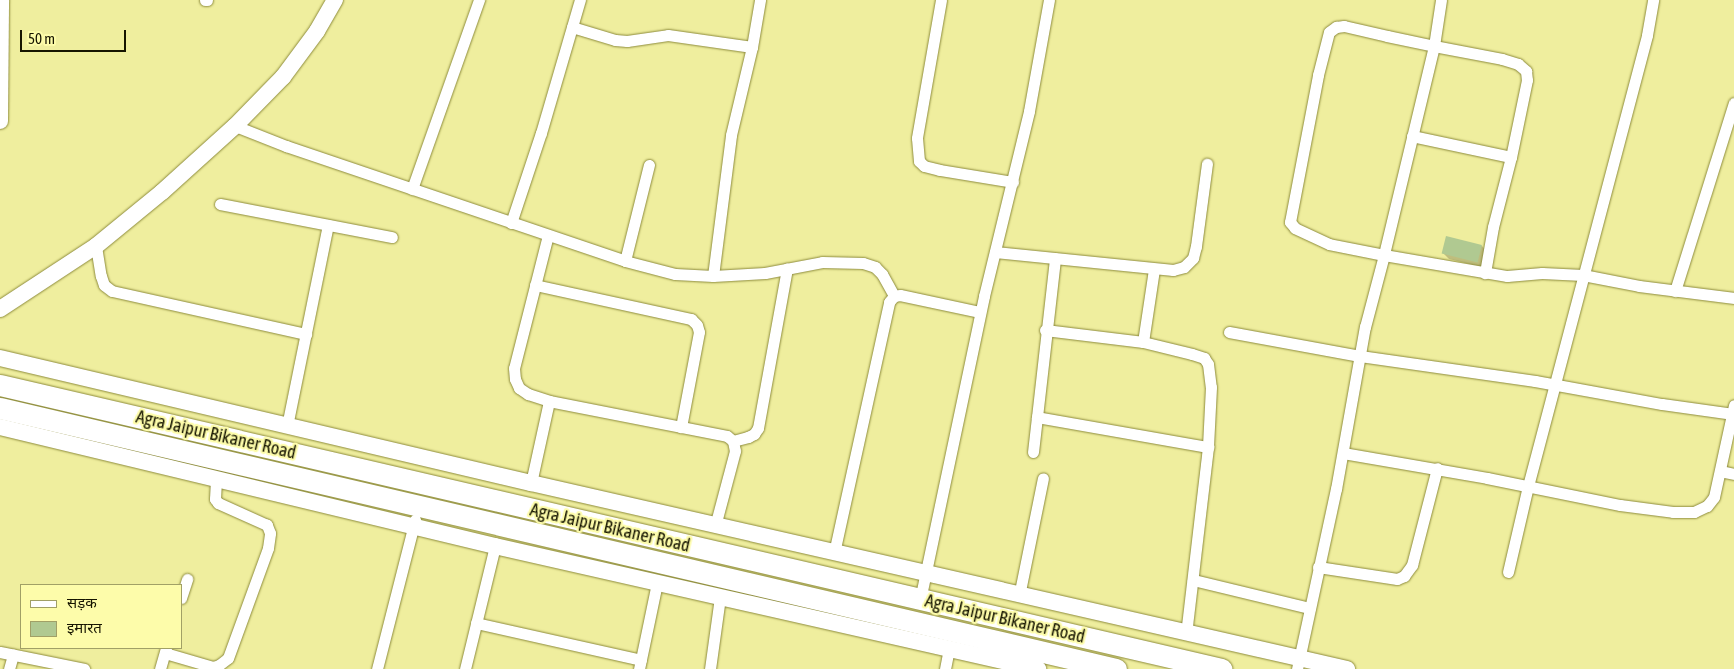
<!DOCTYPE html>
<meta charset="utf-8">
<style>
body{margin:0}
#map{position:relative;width:1734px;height:669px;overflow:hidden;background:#efee9e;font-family:"Asap Condensed","Noto Sans Devanagari",sans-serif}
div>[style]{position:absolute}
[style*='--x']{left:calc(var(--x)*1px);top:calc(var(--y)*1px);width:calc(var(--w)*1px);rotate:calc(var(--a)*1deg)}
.shadow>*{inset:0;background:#0003}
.building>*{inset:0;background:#b0c991;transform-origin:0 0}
.roads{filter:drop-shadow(0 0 1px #8d8b3c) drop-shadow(0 0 1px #8d8b3c)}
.street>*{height:11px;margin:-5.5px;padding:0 5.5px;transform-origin:5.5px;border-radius:5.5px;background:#fff}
.secondary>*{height:16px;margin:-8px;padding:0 8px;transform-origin:8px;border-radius:8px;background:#fff}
.highway>*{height:21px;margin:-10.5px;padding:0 10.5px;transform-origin:10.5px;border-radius:10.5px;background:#fff}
span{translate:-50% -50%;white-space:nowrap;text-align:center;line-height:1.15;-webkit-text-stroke:4.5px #fdfcaa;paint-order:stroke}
.street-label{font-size:18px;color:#161500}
.legend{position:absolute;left:20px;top:584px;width:162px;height:65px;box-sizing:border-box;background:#fdfcaa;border:1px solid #a1a066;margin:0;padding:6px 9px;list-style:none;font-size:15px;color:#161500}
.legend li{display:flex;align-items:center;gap:10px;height:25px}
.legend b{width:25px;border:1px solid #a1a066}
.scale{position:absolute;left:20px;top:30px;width:106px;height:22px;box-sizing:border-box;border:2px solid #161500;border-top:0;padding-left:6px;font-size:15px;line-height:18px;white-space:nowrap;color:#161500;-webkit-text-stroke:4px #fdfcaa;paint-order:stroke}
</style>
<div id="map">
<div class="shadow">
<i style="clip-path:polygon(1482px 246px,1487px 252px,1485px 268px,1449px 259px,1443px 253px)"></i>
</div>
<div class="building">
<i style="left:1446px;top:236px;width:37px;height:18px;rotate:14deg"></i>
</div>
<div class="roads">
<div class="street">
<i style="--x:205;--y:0;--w:2;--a:0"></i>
<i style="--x:941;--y:0;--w:140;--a:99.9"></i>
<i style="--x:917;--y:138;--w:23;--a:85"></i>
<i style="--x:919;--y:161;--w:7;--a:45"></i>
<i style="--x:924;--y:166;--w:16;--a:14"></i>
<i style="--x:940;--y:170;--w:74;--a:9.3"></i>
<i style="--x:1441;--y:0;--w:47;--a:98.7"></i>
<i style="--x:1434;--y:46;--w:215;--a:103.5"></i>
<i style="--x:1384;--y:255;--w:56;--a:-168.7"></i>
<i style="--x:1329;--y:244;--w:38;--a:-155"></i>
<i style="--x:1295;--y:228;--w:8;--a:-130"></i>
<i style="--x:1290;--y:222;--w:150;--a:-79.2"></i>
<i style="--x:1318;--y:75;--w:44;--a:-75.7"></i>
<i style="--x:1329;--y:32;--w:9;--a:-36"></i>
<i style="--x:1336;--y:27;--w:8;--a:-7"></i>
<i style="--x:1344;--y:26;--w:44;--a:13.1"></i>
<i style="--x:1387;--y:36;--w:48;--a:12"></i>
<i style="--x:1434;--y:46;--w:69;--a:10.8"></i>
<i style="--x:1502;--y:59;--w:17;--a:17"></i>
<i style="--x:1518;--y:64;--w:11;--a:41"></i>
<i style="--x:1526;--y:71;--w:9;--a:84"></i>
<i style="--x:1527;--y:80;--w:79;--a:101.7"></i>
<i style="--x:1511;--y:157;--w:72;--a:104.4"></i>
<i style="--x:1493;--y:227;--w:47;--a:99.9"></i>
<i style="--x:572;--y:27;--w:45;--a:16.8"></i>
<i style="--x:615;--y:40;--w:12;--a:5"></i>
<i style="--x:627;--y:41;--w:41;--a:-8.3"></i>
<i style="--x:668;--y:35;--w:85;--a:8.1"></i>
<i style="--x:235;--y:126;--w:55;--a:21.4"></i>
<i style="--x:286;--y:146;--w:358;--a:18.7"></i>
<i style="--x:625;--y:261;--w:52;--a:14.6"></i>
<i style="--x:675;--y:274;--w:38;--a:3"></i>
<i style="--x:713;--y:276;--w:142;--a:-82.7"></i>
<i style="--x:731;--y:135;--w:90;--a:-76.6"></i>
<i style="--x:752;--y:47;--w:48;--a:-80.3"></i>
<i style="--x:1412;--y:136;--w:101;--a:12"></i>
<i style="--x:412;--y:189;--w:201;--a:-70.5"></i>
<i style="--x:220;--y:204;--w:175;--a:10.9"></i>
<i style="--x:511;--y:223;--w:95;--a:-71.6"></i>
<i style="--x:541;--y:133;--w:139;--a:-73.7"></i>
<i style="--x:548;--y:235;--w:137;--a:104.3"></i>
<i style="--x:514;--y:368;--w:11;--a:85"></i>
<i style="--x:515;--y:379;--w:10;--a:66"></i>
<i style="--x:519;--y:388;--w:11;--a:34"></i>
<i style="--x:528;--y:394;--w:22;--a:18"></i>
<i style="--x:549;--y:401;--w:181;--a:11.1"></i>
<i style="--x:727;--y:436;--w:8;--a:40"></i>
<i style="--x:733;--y:441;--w:10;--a:79"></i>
<i style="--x:735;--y:451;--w:78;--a:104.9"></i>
<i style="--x:96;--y:246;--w:30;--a:81"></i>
<i style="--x:101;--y:276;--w:9;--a:72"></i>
<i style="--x:104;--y:285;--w:10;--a:37"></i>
<i style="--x:112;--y:291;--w:199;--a:12.5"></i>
<i style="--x:995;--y:252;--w:179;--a:5.8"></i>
<i style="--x:1173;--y:270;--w:11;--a:-15"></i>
<i style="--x:1184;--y:267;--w:13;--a:-45"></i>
<i style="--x:1193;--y:258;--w:12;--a:-76"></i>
<i style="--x:1196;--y:246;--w:83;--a:-82.4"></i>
<i style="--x:625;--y:261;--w:99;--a:-76"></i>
<i style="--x:713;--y:276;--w:52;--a:-3.3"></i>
<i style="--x:765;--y:273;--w:58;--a:-10.9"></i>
<i style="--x:822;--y:262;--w:41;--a:1.4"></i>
<i style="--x:863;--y:263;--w:13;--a:18"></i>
<i style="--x:875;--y:267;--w:10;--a:45"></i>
<i style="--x:882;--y:274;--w:25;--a:61"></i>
<i style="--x:535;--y:285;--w:160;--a:12.3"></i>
<i style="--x:691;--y:319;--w:8;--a:45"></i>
<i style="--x:697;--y:325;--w:7;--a:74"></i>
<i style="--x:699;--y:332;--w:97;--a:100.7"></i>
<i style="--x:1675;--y:291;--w:197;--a:-72.6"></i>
<i style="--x:1045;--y:330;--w:99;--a:7"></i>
<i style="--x:1143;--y:342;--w:50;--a:13.8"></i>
<i style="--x:1192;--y:354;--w:13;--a:18"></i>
<i style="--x:1204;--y:358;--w:7;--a:56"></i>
<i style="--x:1208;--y:364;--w:23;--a:83"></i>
<i style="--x:1211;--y:387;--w:60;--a:92.9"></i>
<i style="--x:1208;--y:447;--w:188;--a:96.7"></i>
<i style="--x:1229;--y:332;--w:133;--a:10.4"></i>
<i style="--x:1360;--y:356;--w:177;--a:8.1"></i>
<i style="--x:1535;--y:381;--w:129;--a:10.3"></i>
<i style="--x:1662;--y:404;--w:72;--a:8"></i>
<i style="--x:1143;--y:342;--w:74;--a:-81.4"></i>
<i style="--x:1037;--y:417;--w:174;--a:10"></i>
<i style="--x:287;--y:426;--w:205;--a:-78.5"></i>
<i style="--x:733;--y:441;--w:16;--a:-15"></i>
<i style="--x:748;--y:437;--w:7;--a:-27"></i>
<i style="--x:754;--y:434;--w:7;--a:-56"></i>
<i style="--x:758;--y:428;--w:162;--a:-79.7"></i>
<i style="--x:1033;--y:452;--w:195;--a:-83.5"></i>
<i style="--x:1343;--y:453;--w:146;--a:9.8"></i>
<i style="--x:1487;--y:478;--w:136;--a:11.5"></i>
<i style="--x:1620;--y:505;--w:53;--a:7.5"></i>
<i style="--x:1673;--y:512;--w:21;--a:0"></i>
<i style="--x:1694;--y:512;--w:14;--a:-25"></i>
<i style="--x:1707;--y:506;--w:11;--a:-52"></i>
<i style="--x:1714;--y:497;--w:94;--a:-77.7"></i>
<i style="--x:1720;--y:471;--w:14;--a:12"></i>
<i style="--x:531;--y:483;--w:84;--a:-77.6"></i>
<i style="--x:834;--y:553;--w:257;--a:-77.6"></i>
<i style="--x:889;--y:302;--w:8;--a:-50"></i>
<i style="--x:894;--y:296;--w:6;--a:-9"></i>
<i style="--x:900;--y:295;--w:82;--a:12"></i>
<i style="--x:1318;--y:567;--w:80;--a:8.6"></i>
<i style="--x:1397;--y:579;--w:8;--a:-23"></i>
<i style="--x:1404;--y:576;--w:14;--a:-54"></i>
<i style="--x:1412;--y:565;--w:100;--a:-75.5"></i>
<i style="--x:1508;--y:572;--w:88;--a:-76.9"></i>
<i style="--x:1528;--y:486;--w:466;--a:-75.2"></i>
<i style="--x:1647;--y:35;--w:36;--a:-80"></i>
<i style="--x:1193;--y:580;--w:120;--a:13.5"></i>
<i style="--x:1019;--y:596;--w:120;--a:-78.5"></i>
<i style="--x:181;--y:598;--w:20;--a:-72"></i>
<i style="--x:920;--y:600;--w:311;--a:-78.1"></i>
<i style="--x:984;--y:296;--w:190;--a:-76.3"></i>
<i style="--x:1029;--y:111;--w:113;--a:-79.8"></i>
<i style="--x:476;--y:623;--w:169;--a:12.6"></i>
<i style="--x:0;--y:652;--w:86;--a:11.4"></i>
<i style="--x:165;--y:653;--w:50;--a:16.3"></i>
<i style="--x:213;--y:667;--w:6;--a:-18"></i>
<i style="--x:219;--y:665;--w:11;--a:-38"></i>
<i style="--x:228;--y:658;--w:117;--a:-70"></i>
<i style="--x:268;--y:548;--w:15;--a:-82"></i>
<i style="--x:270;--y:533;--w:9;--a:-111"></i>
<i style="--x:267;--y:525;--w:54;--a:-155.8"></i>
<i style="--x:218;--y:503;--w:5;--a:-127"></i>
<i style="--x:215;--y:499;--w:21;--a:-87"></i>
<i style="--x:9;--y:669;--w:15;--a:-74"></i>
<i style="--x:160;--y:669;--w:22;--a:-74"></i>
<i style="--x:377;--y:669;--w:154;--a:-75.7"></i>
<i style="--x:465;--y:669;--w:127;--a:-76.3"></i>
<i style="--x:639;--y:669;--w:88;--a:-78.2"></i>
<i style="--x:710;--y:669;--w:73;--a:-82.1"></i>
<i style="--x:945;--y:669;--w:20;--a:-79"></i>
<i style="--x:1297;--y:669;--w:184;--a:-77.8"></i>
<i style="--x:1336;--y:489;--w:165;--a:-79.9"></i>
<i style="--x:1365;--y:327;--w:74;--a:-75.2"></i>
<i style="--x:1384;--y:255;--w:125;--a:9.7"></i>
<i style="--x:1507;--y:276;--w:35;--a:-5"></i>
<i style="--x:1542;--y:273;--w:41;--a:2.8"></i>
<i style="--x:1583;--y:275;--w:57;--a:11.1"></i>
<i style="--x:1639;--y:286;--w:96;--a:7.2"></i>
</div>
<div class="secondary">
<i style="--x:0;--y:121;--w:121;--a:-89.5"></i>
<i style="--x:0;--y:309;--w:115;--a:-33.3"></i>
<i style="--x:96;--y:246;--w:85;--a:-39.3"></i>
<i style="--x:162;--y:192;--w:98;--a:-42.1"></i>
<i style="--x:235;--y:126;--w:69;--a:-45.6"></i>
<i style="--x:283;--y:77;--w:57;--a:-53.5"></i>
<i style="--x:317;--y:31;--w:36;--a:-60"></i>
<i style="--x:0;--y:358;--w:546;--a:13.25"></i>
<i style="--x:531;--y:483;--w:837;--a:12.84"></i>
<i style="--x:0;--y:427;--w:509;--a:13.52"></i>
<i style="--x:495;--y:546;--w:557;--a:12.76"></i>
</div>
<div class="highway">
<i style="--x:0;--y:385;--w:1254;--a:13.09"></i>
<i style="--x:0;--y:408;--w:1146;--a:13.16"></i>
</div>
</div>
<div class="street-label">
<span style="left:216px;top:435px;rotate:13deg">Agra Jaipur Bikaner Road</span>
<span style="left:610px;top:528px;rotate:13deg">Agra Jaipur Bikaner Road</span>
<span style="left:1005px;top:619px;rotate:13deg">Agra Jaipur Bikaner Road</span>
</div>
<ul class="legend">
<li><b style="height:6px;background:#fff"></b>सड़क</li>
<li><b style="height:14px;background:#b0c991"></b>इमारत</li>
</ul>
<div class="scale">50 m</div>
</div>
